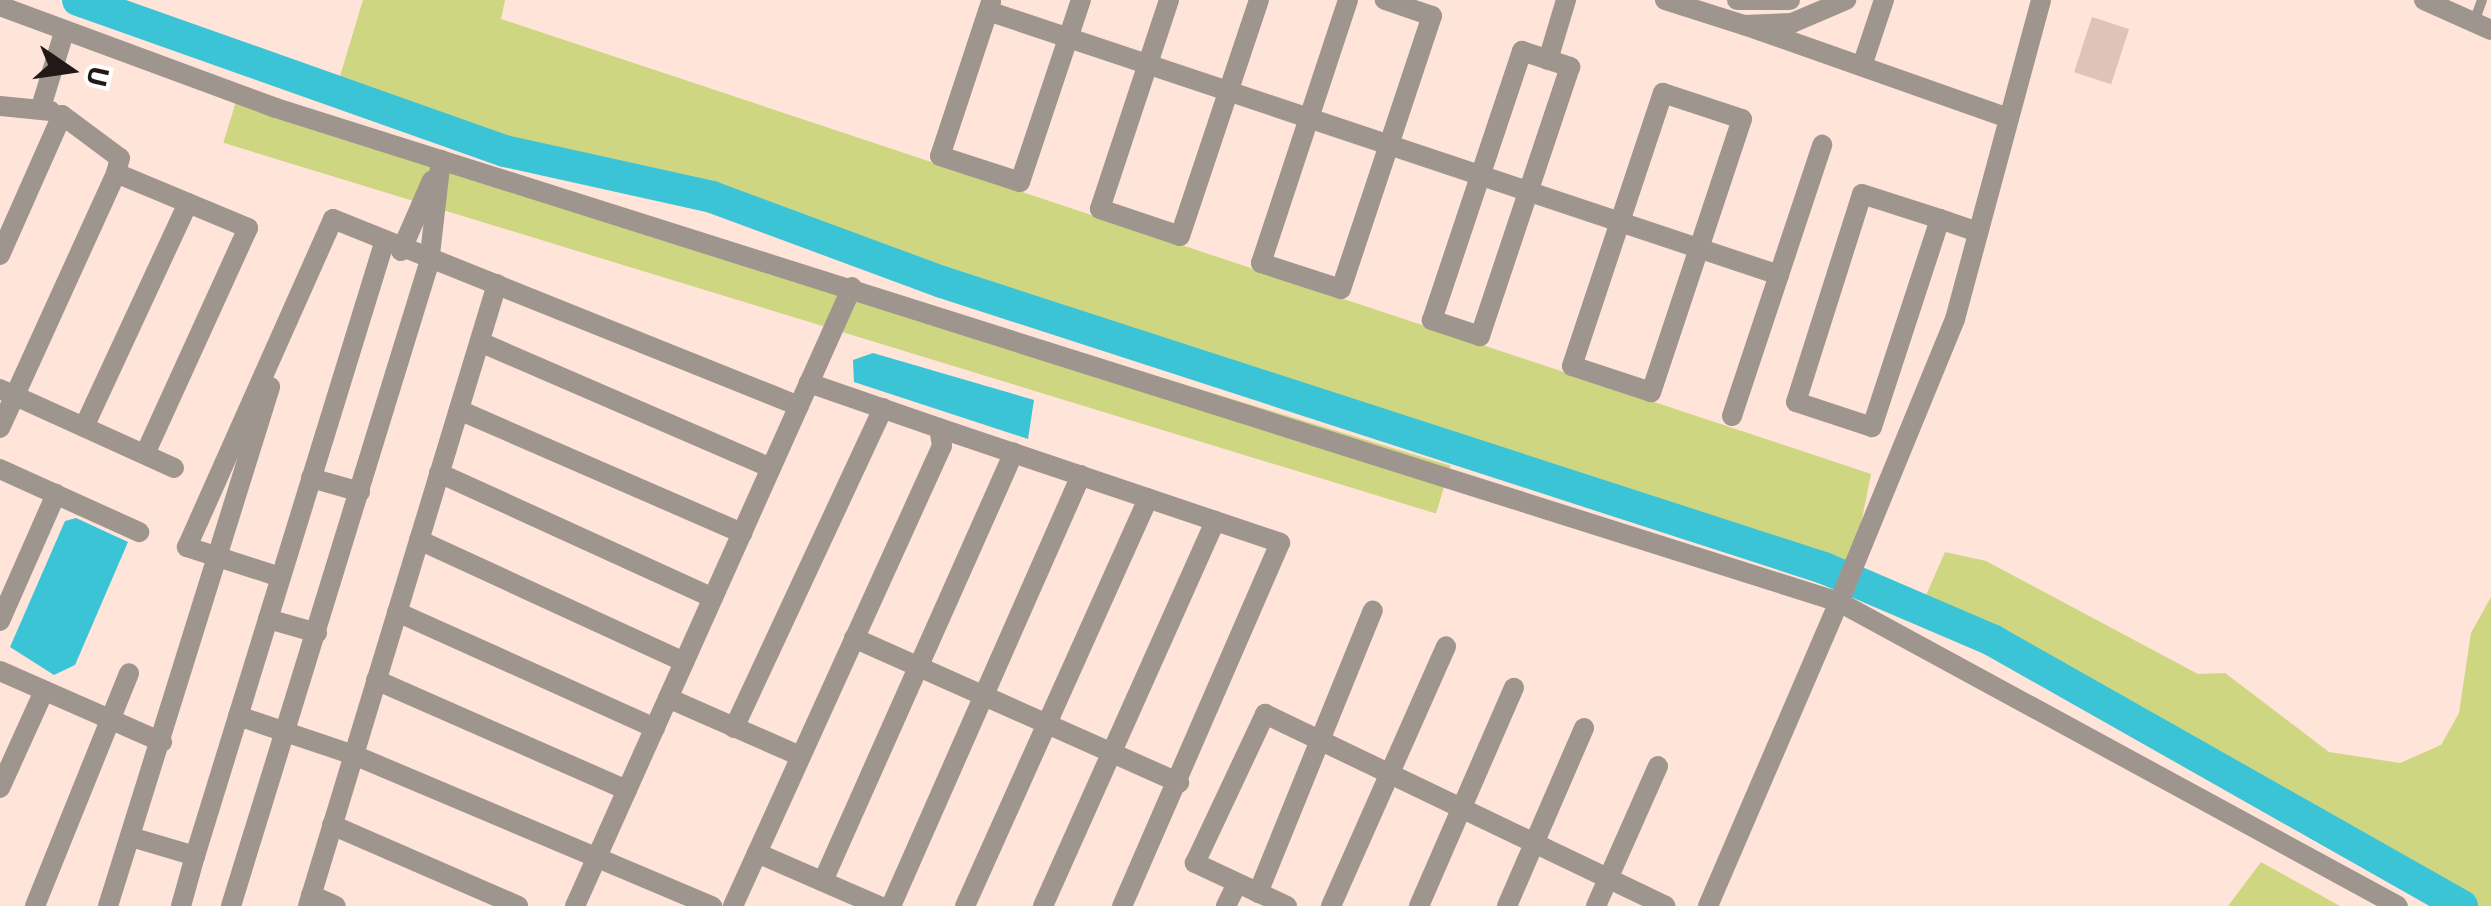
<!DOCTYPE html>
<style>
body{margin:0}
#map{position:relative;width:2491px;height:906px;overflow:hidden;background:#ffe4d9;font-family:"Exo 2",sans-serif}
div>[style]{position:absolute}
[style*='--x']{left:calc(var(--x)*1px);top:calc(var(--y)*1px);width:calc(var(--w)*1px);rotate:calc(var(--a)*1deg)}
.green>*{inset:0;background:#ced681;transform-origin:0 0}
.water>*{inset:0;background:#3bc4d6}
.river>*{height:32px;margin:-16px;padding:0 16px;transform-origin:16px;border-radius:16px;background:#3bc4d6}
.building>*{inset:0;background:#dec3b9;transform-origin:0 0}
.service>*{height:10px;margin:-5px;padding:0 5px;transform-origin:5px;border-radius:5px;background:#9f958f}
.minor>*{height:20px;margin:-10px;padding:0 10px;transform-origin:10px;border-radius:10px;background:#9f958f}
span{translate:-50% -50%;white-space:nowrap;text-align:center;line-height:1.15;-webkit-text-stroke:9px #fff;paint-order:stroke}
.north{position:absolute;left:20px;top:20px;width:100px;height:100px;-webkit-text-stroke:8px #fff;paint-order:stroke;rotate:103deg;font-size:28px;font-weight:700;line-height:40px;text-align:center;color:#221815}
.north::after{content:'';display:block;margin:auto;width:35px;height:45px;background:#221815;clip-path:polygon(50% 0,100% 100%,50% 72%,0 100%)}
</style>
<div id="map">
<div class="green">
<i style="clip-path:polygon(363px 0,505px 0,501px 19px,1871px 474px,1850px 579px,942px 282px,706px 195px,506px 151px,335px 93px)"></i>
<i style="left:238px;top:95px;width:1268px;height:50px;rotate:17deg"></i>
<i style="clip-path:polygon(1945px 552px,1986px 561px,2198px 674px,2225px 673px,2329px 752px,2400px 763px,2441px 745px,2459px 713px,2471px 633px,2491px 597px,2491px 906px,2462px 906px,1992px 640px,1920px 609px)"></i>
<i style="clip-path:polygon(2261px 862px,2340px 906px,2228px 906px)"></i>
</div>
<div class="water">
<i style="clip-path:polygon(873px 353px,1034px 400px,1028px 439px,854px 382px,853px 360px)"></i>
<i style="clip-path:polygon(76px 518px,128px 542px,75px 665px,54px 675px,10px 647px,65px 521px)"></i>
</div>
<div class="river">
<i style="--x:78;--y:0;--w:453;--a:19.5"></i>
<i style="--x:505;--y:151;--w:212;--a:12.5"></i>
<i style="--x:712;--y:197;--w:245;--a:20.3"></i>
<i style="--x:942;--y:282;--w:927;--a:17.97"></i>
<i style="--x:1824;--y:568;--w:183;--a:23.2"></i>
<i style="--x:1992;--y:640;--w:540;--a:29.51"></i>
</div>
<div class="building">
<i style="left:2092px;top:17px;width:39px;height:58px;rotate:18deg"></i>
</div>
<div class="service">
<i style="--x:2474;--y:22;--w:23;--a:-70"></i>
</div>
<div class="minor">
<i style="--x:1169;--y:0;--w:220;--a:108.3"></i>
<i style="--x:1100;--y:209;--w:84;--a:18.6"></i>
<i style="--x:1180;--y:236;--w:249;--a:-71.5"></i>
<i style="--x:1348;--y:0;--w:277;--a:108.3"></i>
<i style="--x:1261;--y:263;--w:84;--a:18"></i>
<i style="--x:1341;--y:289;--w:288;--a:-71.6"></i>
<i style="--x:1432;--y:16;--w:50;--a:-161.2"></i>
<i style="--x:1665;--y:0;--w:83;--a:17.6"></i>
<i style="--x:1744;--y:25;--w:48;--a:-2.4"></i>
<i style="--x:1792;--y:23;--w:59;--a:-23.1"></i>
<i style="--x:1737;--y:0;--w:53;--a:0"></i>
<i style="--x:2424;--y:0;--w:73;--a:24.1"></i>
<i style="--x:991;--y:2;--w:162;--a:108.3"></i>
<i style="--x:940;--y:156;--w:84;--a:18"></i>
<i style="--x:1020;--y:182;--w:192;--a:-71.5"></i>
<i style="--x:0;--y:6;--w:294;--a:20.3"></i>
<i style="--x:276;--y:108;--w:1639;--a:17.54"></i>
<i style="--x:1839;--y:602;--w:306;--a:-67.7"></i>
<i style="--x:1955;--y:319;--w:330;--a:-74.9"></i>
<i style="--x:988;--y:11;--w:834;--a:18.46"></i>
<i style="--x:1744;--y:25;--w:277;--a:19.4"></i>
<i style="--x:1522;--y:51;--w:51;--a:18.4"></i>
<i style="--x:1570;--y:67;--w:284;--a:108.5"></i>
<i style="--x:1480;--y:336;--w:51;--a:-161.6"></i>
<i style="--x:1432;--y:320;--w:284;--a:-71.5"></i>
<i style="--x:1548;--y:60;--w:63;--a:-73.3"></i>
<i style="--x:1862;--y:66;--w:70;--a:-71.6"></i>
<i style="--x:1663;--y:93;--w:83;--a:18.2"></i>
<i style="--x:1742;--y:119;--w:288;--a:108.4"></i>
<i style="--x:1651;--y:392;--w:83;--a:-161.8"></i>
<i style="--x:1572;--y:366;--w:288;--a:-71.6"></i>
<i style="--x:0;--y:106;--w:51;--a:5.6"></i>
<i style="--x:41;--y:107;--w:74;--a:-72.8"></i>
<i style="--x:1940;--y:219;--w:219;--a:108.1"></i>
<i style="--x:1872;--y:427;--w:80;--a:-161.8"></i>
<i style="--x:1796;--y:402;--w:218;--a:-72.4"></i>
<i style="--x:1862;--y:194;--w:82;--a:17.8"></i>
<i style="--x:1940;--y:219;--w:36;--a:19"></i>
<i style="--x:401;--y:251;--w:77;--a:-66.4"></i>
<i style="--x:0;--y:255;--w:153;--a:-66.1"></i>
<i style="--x:62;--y:115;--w:72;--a:36.6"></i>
<i style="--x:120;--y:158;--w:16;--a:105"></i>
<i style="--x:116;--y:173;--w:143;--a:22.6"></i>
<i style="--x:248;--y:228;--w:248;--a:114.5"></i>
<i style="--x:480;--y:342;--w:317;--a:23.4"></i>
<i style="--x:0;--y:389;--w:191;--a:24.4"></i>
<i style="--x:459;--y:410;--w:309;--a:23.5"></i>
<i style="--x:1732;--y:416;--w:286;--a:-71.6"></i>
<i style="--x:84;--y:427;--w:247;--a:-65.1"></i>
<i style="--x:0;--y:428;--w:280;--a:-65.5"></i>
<i style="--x:939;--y:428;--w:360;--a:18.6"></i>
<i style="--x:1280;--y:543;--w:396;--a:113.5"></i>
<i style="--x:0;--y:469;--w:153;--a:24.4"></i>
<i style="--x:439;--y:473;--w:301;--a:24.5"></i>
<i style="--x:311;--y:478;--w:51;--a:15.9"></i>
<i style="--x:419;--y:540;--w:292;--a:24.7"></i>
<i style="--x:280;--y:577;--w:98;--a:-162.1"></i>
<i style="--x:187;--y:547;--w:359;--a:-66"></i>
<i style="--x:333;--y:219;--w:502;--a:21.86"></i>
<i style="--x:397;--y:612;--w:283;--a:24.2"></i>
<i style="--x:268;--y:619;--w:51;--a:15.9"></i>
<i style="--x:0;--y:621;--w:139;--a:-66.2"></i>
<i style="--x:854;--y:638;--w:356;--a:24"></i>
<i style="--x:0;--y:671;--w:177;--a:23.7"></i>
<i style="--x:376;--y:680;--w:274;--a:23.7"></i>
<i style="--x:668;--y:698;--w:144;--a:23.7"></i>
<i style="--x:238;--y:716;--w:122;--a:18.6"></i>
<i style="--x:354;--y:755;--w:389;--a:22.9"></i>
<i style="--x:734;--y:728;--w:353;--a:-65"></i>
<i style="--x:0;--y:788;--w:107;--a:-65.6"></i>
<i style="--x:332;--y:825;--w:203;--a:23.5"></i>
<i style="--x:131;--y:837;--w:67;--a:16.5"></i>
<i style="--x:195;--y:856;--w:641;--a:-72.86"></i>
<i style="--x:757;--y:853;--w:133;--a:23.5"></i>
<i style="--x:823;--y:881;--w:469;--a:-66"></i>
<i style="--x:1258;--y:893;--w:305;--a:-67.9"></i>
<i style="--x:311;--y:895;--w:27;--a:24"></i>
<i style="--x:35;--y:906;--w:251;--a:-68"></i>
<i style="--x:108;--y:906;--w:544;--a:-72.66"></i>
<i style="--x:181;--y:906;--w:52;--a:-74.4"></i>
<i style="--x:231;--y:906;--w:673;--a:-72.88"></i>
<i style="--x:429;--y:263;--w:104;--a:-83.4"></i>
<i style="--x:308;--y:906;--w:650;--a:-73.1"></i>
<i style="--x:575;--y:906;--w:678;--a:-65.89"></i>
<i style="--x:733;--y:906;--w:505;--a:-65.57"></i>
<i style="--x:942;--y:446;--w:18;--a:-99"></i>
<i style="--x:939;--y:428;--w:138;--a:-160.9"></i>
<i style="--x:891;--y:906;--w:471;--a:-66.2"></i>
<i style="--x:965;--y:906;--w:447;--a:-65.8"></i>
<i style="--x:1043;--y:906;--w:422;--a:-65.9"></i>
<i style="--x:1226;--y:906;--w:25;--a:-64"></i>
<i style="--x:1287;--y:906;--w:102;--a:-154.9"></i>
<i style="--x:1195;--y:863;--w:165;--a:-64.8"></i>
<i style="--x:1265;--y:714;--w:444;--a:25.6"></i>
<i style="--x:1331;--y:906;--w:284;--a:-66.1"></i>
<i style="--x:1419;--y:906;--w:238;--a:-66.5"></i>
<i style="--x:1507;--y:906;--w:194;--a:-66.6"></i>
<i style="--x:1596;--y:906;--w:153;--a:-66.1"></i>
<i style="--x:1708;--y:906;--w:331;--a:-66.7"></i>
<i style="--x:1839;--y:602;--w:636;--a:28.54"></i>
</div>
<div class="north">U</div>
</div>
